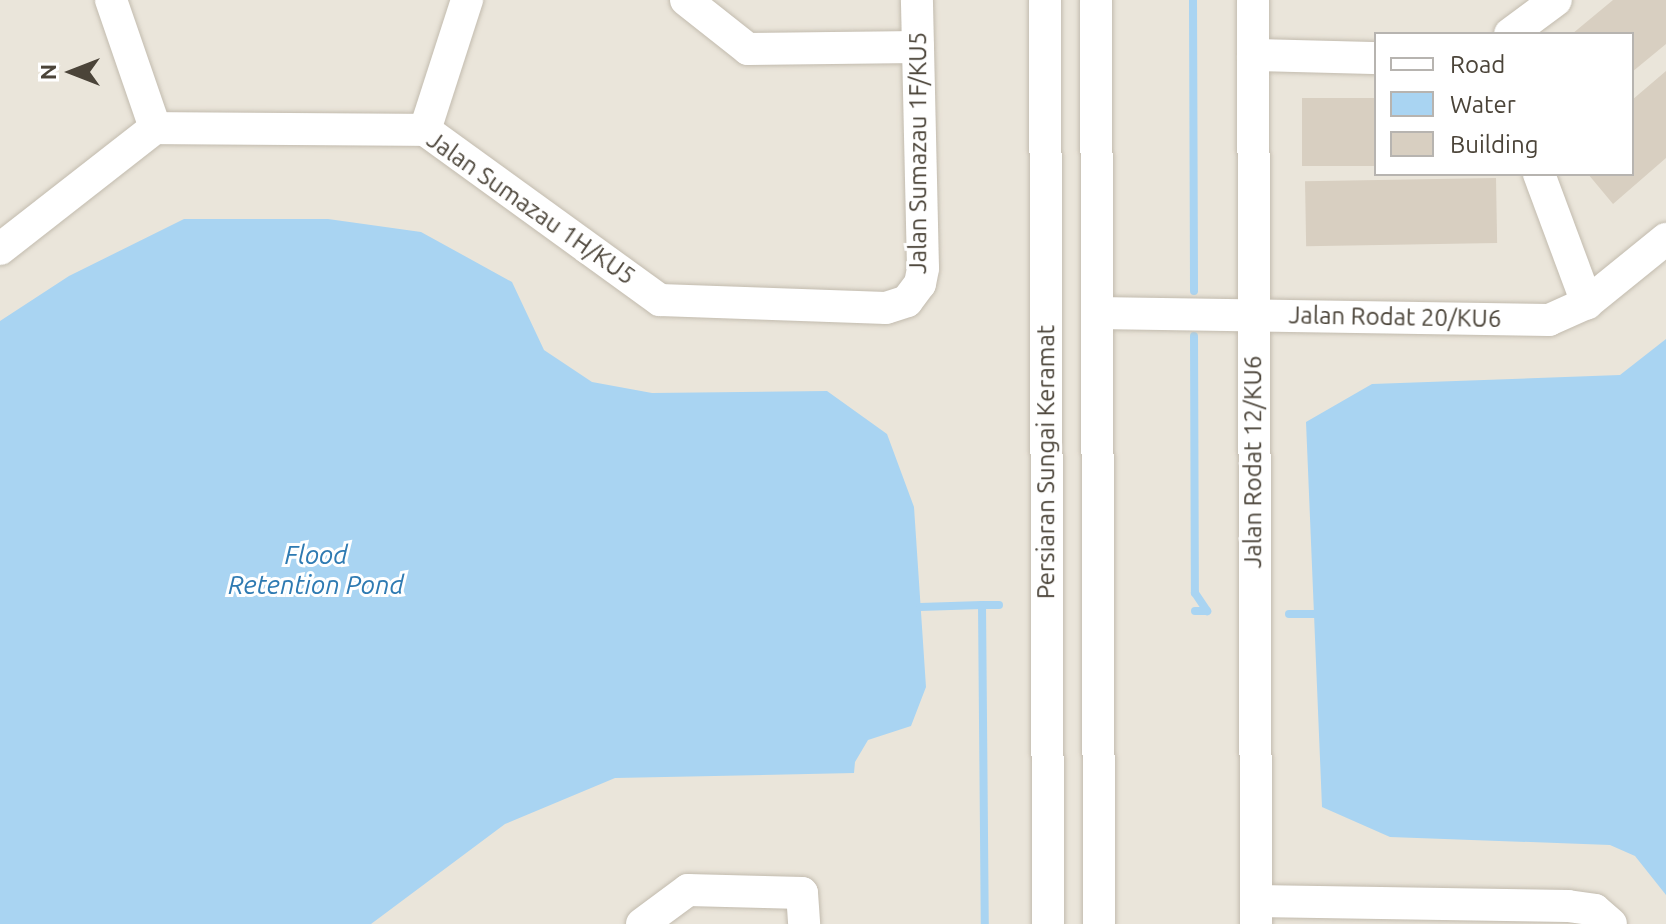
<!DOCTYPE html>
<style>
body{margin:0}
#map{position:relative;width:1666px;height:924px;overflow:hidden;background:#f6f3ec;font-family:Ubuntu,sans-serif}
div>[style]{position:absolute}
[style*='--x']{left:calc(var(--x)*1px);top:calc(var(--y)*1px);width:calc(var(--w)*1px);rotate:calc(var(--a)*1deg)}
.residential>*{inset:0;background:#eae5da}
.water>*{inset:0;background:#a9d4f2}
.stream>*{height:8px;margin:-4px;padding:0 4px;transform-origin:4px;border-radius:4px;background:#a9d4f2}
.building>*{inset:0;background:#d8cfc1;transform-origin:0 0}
.roads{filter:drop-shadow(0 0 2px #c2bbae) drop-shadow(0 0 2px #c2bbae)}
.minor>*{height:32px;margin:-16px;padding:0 16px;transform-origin:16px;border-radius:16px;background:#fff}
span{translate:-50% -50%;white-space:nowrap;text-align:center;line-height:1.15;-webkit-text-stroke:6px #fff;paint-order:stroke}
.street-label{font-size:24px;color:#4b4439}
.water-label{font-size:26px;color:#2e7ab2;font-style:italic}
.legend{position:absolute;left:1374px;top:32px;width:260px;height:144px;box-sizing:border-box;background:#fff;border:2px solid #b7b4b0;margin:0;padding:10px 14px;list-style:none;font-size:24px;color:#4b4439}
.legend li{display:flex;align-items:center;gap:16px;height:40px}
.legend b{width:40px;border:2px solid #b7b4b0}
.north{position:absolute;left:32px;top:32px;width:80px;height:80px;-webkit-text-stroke:6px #fff;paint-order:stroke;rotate:270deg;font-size:22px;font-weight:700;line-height:32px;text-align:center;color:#4b4439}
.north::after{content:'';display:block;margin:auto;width:28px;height:36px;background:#4b4439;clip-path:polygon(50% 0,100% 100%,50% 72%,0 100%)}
</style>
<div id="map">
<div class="residential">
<i style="clip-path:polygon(evenodd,0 0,1666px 0,1666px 924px,0 924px,0 0,1376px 34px,1632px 34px,1632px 174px,1376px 174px,1376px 34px)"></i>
</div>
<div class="water">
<i style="clip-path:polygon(184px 219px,328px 219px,421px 232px,512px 282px,544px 350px,592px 382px,652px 393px,827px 391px,887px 434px,914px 507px,926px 687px,911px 726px,868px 740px,855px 762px,854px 773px,615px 778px,505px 824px,371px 924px,0 924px,0 321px,69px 276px)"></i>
<i style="clip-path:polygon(1666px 339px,1666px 895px,1635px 856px,1610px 845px,1390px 837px,1322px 807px,1306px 422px,1372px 384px,1620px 375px)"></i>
</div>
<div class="stream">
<i style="--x:1193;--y:0;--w:291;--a:89.8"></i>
<i style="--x:1194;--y:336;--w:257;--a:89.8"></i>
<i style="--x:1195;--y:593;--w:22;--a:56"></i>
<i style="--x:1207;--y:611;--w:12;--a:180"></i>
<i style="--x:982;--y:605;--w:17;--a:0"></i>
<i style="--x:920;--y:607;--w:62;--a:-1.8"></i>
<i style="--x:982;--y:605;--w:319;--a:89.5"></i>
<i style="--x:1289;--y:614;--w:25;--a:0"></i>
</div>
<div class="building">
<i style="clip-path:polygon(1613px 0,1666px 0,1666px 44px,1632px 72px,1632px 34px,1572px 34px)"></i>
<i style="clip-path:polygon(1666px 71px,1666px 158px,1613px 204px,1588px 174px,1632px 174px,1632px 100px)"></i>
<i style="left:1376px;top:98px;width:68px;height:74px;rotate:90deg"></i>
<i style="left:1496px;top:178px;width:65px;height:191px;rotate:89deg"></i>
</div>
<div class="roads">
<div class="minor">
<i style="--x:111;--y:0;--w:135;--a:71"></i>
<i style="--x:686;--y:0;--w:79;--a:38.3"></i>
<i style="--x:748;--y:49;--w:170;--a:-0.7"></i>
<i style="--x:1045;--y:0;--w:924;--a:89.81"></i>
<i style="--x:1096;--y:0;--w:924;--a:89.81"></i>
<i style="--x:1253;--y:0;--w:924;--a:89.81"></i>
<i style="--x:1510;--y:34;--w:57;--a:-36.5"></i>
<i style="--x:1253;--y:55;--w:123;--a:1.4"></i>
<i style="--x:425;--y:130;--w:137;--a:-72.1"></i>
<i style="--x:1539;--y:174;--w:138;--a:69.6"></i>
<i style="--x:0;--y:249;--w:197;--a:-38"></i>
<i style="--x:155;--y:128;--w:270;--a:0.4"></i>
<i style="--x:425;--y:130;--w:290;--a:35.9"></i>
<i style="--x:660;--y:300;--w:226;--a:2"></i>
<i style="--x:886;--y:308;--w:22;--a:-18"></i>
<i style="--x:907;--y:301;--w:21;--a:-53"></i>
<i style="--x:920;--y:284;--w:16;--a:-79"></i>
<i style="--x:923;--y:268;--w:268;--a:-91.3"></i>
<i style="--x:1097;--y:313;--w:452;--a:0.9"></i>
<i style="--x:1549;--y:320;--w:42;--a:-24.1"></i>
<i style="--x:1587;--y:303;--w:102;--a:-39"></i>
<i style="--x:1256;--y:901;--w:312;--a:0.9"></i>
<i style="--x:1568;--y:906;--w:27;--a:8"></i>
<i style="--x:1595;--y:910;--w:21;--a:41"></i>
<i style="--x:642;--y:924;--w:57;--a:-36.5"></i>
<i style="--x:688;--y:890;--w:114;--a:1.5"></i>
<i style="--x:802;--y:893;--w:31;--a:86"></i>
</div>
</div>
<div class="street-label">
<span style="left:918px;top:153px;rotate:-90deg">Jalan Sumazau 1F/KU5</span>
<span style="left:531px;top:208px;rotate:35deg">Jalan Sumazau 1H/KU5</span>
<span style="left:1395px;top:317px;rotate:1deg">Jalan Rodat 20/KU6</span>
<span style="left:1046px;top:462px;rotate:-90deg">Persiaran Sungai Keramat</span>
<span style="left:1253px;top:462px;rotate:-90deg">Jalan Rodat 12/KU6</span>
</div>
<div class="water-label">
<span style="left:316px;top:570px">Flood<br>Retention Pond</span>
</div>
<ul class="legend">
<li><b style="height:10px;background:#fff"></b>Road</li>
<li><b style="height:22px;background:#a9d4f2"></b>Water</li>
<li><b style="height:22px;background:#d8cfc1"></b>Building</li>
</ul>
<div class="north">N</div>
</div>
